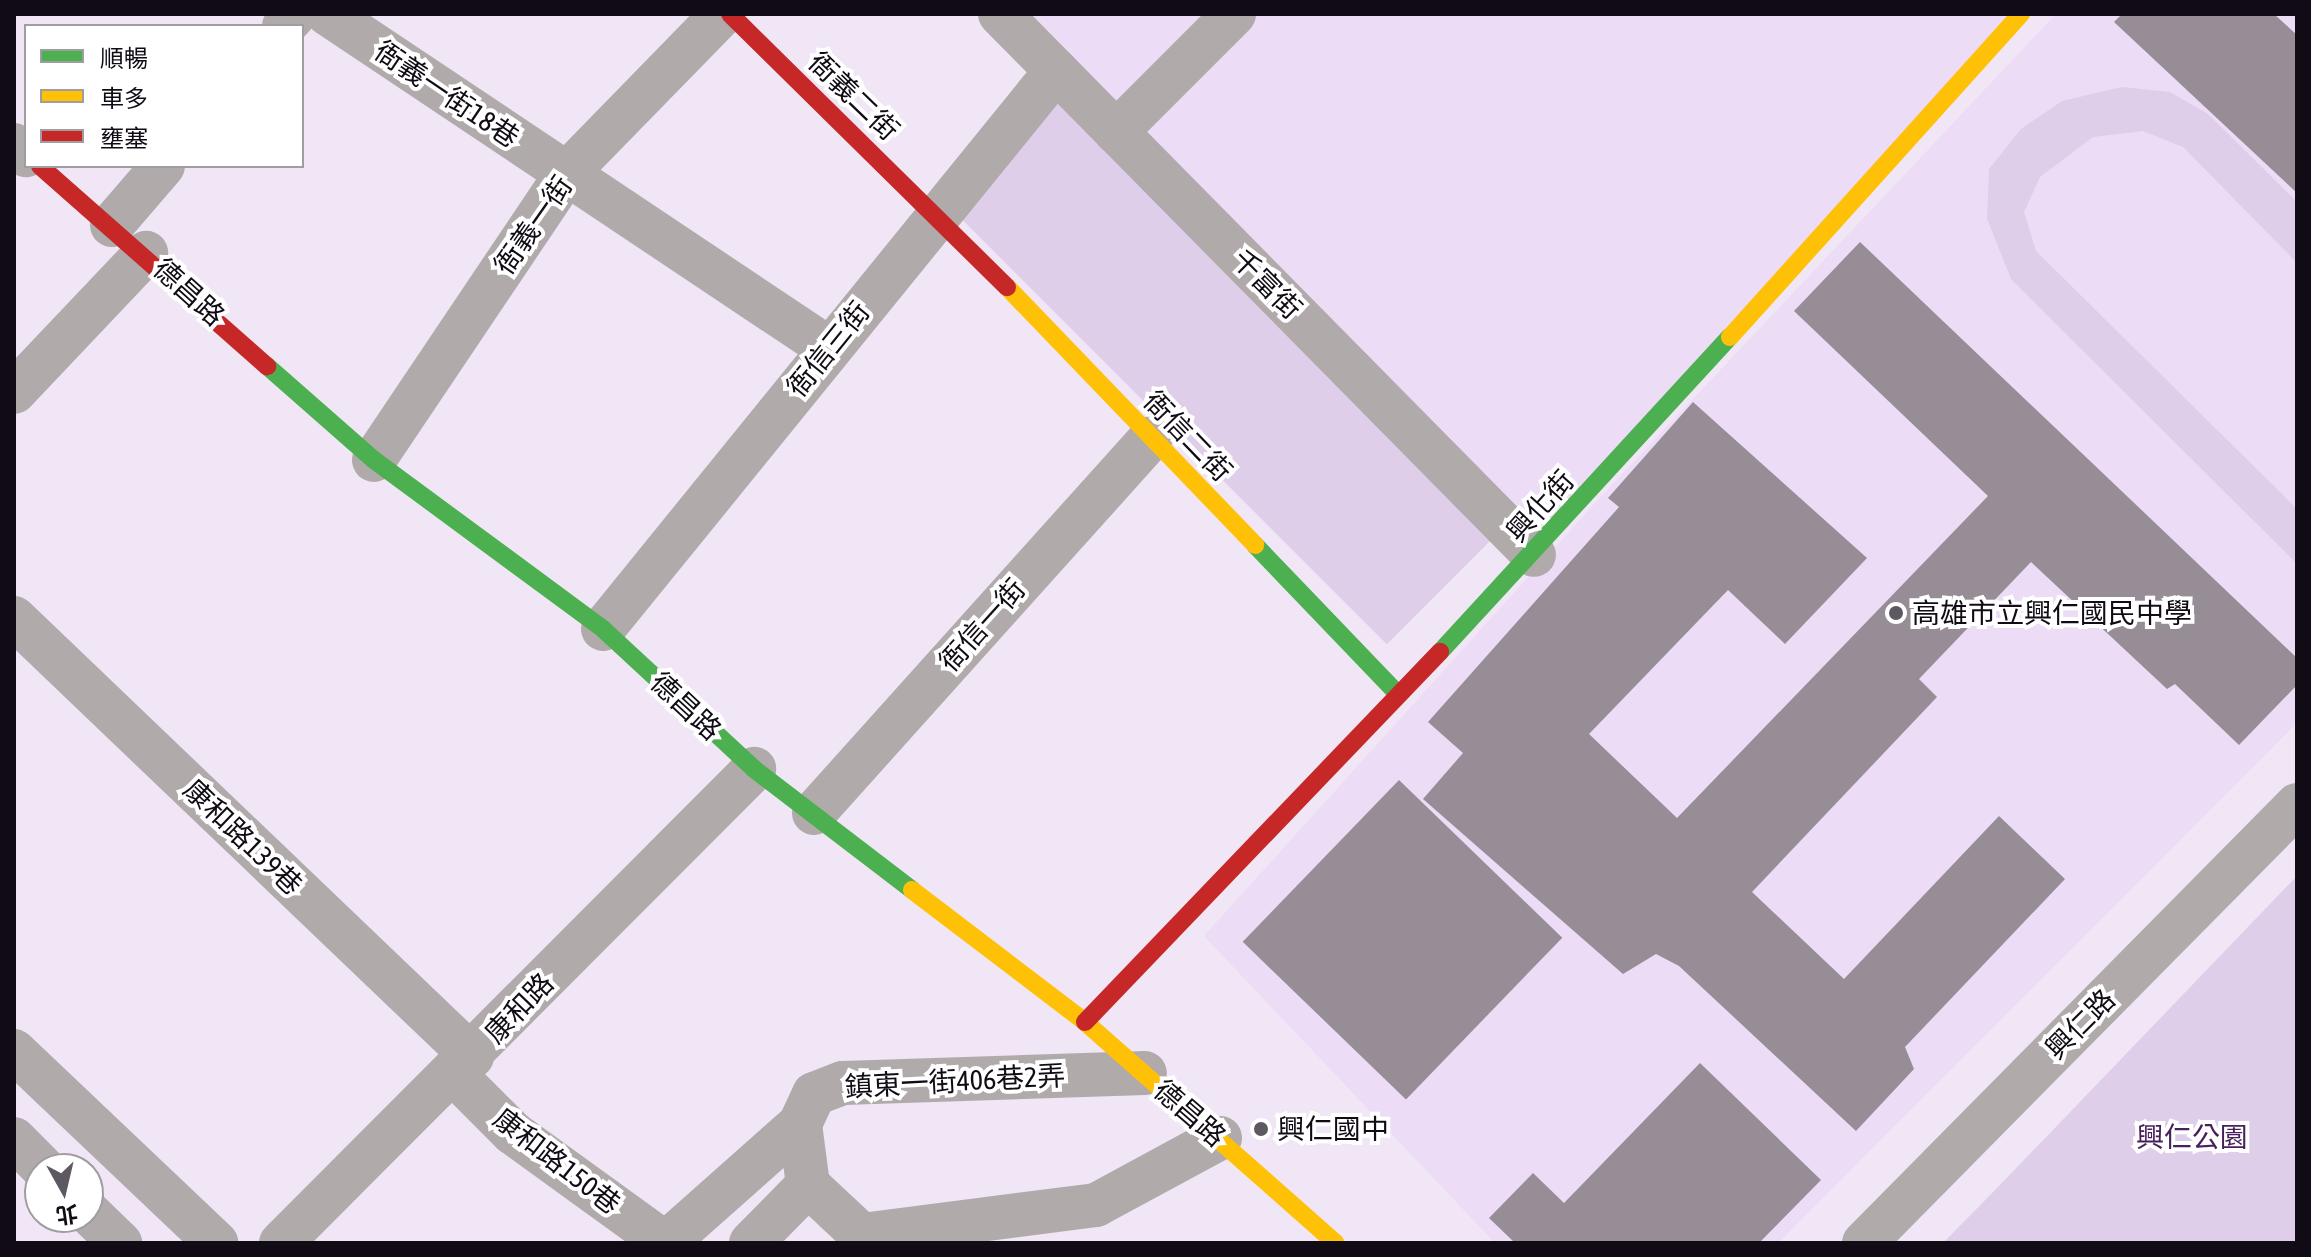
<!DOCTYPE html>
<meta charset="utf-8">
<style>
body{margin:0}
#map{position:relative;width:2311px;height:1257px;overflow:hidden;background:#f0e6f6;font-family:"Asap Condensed","Noto Sans TC",sans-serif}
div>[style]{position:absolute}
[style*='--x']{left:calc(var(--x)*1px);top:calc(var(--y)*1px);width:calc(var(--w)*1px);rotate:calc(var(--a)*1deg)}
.built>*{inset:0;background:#ecdcf6}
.green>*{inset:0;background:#dfceea;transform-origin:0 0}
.building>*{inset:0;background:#968d97;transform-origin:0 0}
.street>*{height:44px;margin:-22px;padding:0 22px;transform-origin:22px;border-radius:22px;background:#b1aaaa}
.fast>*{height:18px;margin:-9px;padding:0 9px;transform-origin:9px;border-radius:9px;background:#4caf50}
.slow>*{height:18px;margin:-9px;padding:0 9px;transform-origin:9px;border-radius:9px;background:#ffc107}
.jam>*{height:18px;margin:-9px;padding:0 9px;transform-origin:9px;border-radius:9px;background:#c62828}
.dots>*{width:22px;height:22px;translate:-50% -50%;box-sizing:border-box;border:4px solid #fff;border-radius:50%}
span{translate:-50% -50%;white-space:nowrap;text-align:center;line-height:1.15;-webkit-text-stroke:8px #fff;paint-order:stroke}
.street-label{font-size:28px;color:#100b14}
.poi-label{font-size:28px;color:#100b14}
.left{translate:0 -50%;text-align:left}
.park-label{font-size:28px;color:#47205c}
.frame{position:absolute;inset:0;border:16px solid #100b14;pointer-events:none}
.legend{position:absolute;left:24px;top:24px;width:280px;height:144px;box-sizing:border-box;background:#fff;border:2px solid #9f9da1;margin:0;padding:10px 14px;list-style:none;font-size:24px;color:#100b14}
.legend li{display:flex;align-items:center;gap:16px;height:40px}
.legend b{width:40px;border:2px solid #9f9da1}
.north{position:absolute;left:24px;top:1153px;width:80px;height:80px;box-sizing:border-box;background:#fff;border:2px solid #9f9da1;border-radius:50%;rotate:172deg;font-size:22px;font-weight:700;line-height:32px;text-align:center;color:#100b14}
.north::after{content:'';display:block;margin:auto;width:28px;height:36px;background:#5e5863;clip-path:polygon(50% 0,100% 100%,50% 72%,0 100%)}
</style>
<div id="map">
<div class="built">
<i style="clip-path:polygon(1000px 14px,2021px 14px,1534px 555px)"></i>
<i style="clip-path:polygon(2056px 14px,2297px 14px,2297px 723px,1778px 1243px,1495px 1243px,1204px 936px,1595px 503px)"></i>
</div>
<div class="green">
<i style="clip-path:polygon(2122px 87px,2170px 92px,2208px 114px,2297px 202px,2297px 263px,2183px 147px,2143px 131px,2093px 137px,2040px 177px,2024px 212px,2036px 251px,2297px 509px,2297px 564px,2011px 279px,1987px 219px,1989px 169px,2021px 129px,2062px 101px)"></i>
<i style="left:1058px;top:92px;width:623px;height:158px;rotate:45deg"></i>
<i style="clip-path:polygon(2297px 876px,2297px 1243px,1943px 1243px,1999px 1186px)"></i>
</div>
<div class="building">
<i style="clip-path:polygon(2122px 14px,2274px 14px,2297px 35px,2297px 193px,2114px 22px)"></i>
<i style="clip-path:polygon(1860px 242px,2297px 658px,2297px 685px,2239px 745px,2175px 684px,2167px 689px,2031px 562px,1919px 679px,1937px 697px,1752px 892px,1844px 979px,1999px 816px,2065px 879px,1905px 1047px,1914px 1069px,1856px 1131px,1679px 966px,1656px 954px,1623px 974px,1423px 799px,1463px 753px,1428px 722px,1619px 507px,1608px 498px,1693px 402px,1867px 558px,1785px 644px,1728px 590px,1589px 734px,1677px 818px,1988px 496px,1794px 311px)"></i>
<i style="left:1399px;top:780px;width:227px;height:225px;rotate:44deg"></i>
<i style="clip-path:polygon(1700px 1063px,1821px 1180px,1759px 1243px,1515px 1243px,1489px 1218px,1533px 1173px,1564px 1203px)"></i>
</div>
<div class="street">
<i style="--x:328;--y:14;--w:601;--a:33.74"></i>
<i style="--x:1000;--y:14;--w:760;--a:45.37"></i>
<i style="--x:284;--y:26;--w:16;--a:-47"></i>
<i style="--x:1116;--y:132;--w:167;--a:-45"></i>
<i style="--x:14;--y:145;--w:16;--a:40"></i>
<i style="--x:112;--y:225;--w:78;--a:-49.2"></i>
<i style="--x:14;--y:392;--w:192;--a:-46.5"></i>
<i style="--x:374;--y:460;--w:346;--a:-56.1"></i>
<i style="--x:567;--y:173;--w:222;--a:-45.7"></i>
<i style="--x:14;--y:618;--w:634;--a:43.72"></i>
<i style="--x:603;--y:629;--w:719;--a:-50.93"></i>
<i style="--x:814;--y:813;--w:504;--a:-48.06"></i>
<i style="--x:14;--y:1051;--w:279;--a:43.5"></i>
<i style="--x:453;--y:1073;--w:85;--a:45"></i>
<i style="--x:513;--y:1133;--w:188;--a:35.9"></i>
<i style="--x:14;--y:1139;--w:42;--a:45"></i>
<i style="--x:808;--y:1185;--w:62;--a:-97.5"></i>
<i style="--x:800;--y:1124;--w:33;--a:-65"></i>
<i style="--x:814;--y:1094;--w:31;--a:-21"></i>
<i style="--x:843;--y:1083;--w:302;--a:-1.9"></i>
<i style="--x:808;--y:1185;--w:85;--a:43.1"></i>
<i style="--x:88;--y:1212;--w:45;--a:44.1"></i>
<i style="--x:862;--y:1235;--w:236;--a:-7.3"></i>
<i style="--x:1096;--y:1205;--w:141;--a:-28.4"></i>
<i style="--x:281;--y:1243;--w:670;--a:-45.06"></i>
<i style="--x:666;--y:1243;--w:179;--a:-41.6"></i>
<i style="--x:751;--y:1243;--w:81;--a:-45.5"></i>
<i style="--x:1864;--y:1243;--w:616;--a:-45.33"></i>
</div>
<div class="fast">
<i style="--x:267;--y:366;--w:142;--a:41.3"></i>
<i style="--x:374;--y:460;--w:285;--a:36.4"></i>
<i style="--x:603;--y:629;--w:206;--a:42.8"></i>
<i style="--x:754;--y:769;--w:199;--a:37.4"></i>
<i style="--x:1255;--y:545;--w:205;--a:46.2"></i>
<i style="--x:1440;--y:652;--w:428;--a:-47.4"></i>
</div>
<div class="slow">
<i style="--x:1007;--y:287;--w:358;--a:46.1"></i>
<i style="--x:1730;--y:337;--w:435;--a:-48"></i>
<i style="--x:912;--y:890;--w:218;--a:37.3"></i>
<i style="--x:1085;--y:1022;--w:334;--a:41.4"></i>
</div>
<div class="jam">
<i style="--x:730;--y:14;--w:389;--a:44.6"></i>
<i style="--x:40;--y:166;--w:303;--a:41.4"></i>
<i style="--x:1085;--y:1022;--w:513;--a:-46.19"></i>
</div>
<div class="dots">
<i style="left:1896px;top:613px;background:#5e5863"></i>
<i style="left:1261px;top:1129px;background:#5e5863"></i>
</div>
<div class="street-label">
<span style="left:447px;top:94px;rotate:34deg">衙義一街18巷</span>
<span style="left:854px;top:96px;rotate:44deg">衙義二街</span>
<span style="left:533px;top:225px;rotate:-55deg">衙義一街</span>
<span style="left:1267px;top:284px;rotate:45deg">千富街</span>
<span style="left:189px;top:292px;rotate:42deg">德昌路</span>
<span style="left:828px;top:349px;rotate:-51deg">衙信三街</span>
<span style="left:1188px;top:436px;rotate:46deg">衙信二街</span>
<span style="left:1540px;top:506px;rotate:-48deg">興化街</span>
<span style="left:982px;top:625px;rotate:-48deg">衙信一街</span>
<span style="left:686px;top:706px;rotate:43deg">德昌路</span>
<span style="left:243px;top:837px;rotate:44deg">康和路139巷</span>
<span style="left:519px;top:1008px;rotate:-46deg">康和路</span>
<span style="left:2080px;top:1024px;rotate:-45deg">興仁路</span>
<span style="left:955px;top:1081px;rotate:-3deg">鎮東一街406巷2弄</span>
<span style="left:1190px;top:1113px;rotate:41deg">德昌路</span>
<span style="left:557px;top:1161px;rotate:38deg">康和路150巷</span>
</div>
<div class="poi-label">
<span class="left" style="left:1912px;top:613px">高雄市立興仁國民中學</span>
<span class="left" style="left:1277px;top:1129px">興仁國中</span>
</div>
<div class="park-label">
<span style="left:2192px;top:1137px">興仁公園</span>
</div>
<div class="frame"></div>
<ul class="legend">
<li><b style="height:10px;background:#4caf50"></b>順暢</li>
<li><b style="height:10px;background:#ffc107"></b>車多</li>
<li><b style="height:10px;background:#c62828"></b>壅塞</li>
</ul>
<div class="north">北</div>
</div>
